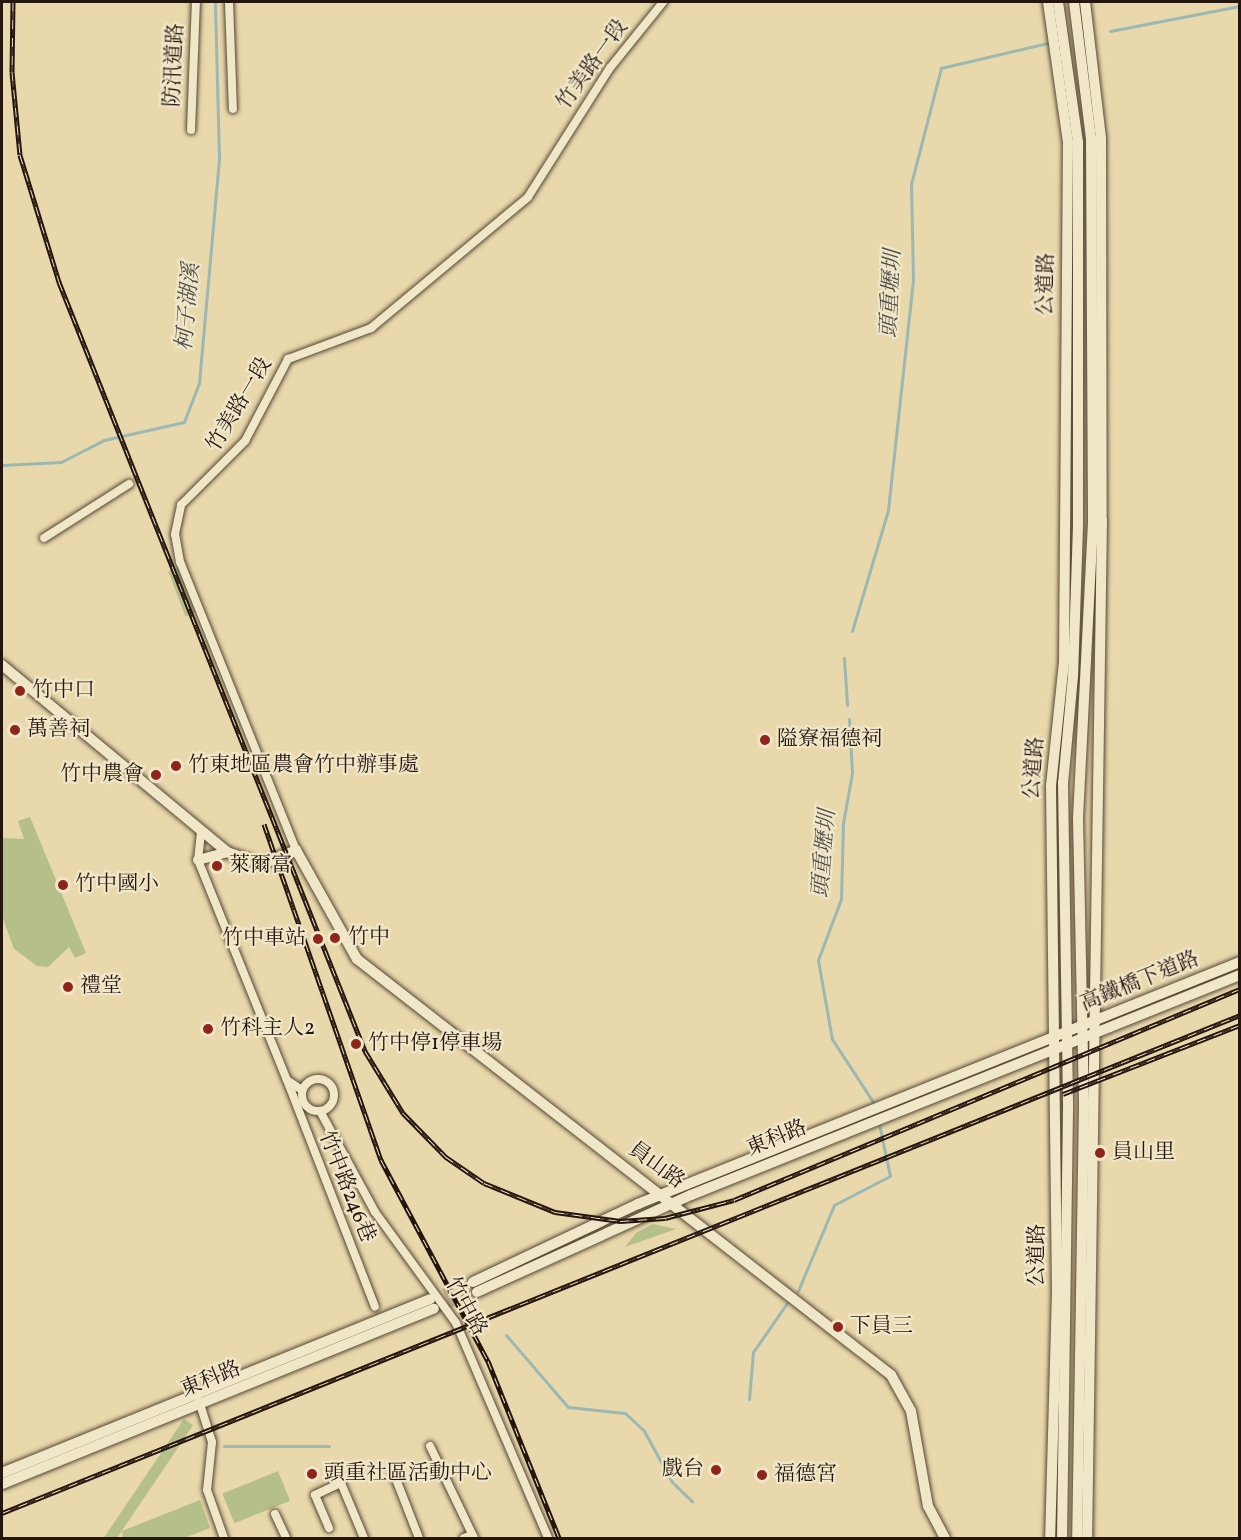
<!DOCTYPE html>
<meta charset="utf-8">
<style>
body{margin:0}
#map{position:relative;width:1241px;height:1540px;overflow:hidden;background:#e8d8ab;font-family:Vollkorn,"Noto Serif TC",serif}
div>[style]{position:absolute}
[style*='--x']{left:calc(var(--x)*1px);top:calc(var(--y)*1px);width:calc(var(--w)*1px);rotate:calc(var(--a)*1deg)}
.green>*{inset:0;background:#b5bf89;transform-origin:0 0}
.stream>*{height:3px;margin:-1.5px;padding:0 1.5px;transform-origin:1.5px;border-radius:1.5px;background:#9bb8b3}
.secondary-tunnel>*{height:10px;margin-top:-5px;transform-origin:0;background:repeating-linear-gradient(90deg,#c1b18c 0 10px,transparent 0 15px)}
.roads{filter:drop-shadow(0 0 2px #564636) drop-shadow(0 0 2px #564636)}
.street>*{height:8px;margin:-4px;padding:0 4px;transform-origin:4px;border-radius:4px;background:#f0e6c8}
.street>.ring{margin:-4px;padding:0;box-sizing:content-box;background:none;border:8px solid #f0e6c8;border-radius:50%}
.secondary>*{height:10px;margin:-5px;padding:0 5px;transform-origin:5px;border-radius:5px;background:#f0e6c8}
.rail>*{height:5px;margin-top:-2.5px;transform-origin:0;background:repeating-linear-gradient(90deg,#f0e6c8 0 9px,#25150f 0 18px);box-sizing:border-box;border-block:2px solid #25150f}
.dots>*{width:16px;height:16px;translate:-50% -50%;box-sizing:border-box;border:3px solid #f0e6c8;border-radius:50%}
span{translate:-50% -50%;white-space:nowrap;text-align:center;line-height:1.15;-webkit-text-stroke:4.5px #f0e6c8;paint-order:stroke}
.street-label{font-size:21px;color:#25150f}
.poi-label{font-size:21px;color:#25150f}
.left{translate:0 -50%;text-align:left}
.right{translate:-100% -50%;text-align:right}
.water-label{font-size:22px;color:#4e4e48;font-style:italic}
.frame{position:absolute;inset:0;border:3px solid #25150f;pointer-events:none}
</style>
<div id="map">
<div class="green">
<i style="left:186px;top:565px;width:48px;height:19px;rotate:69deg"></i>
<i style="clip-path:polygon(30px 817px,86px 953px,75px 958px,69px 947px,48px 967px,37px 966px,14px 949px,2px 916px,2px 838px,24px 839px,18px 821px)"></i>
<i style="clip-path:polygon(653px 1224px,676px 1229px,625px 1247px,636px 1233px)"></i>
<i style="left:184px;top:1419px;width:11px;height:197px;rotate:34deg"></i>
<i style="left:278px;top:1471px;width:32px;height:60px;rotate:68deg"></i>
<i style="clip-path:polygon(200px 1500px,210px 1528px,184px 1538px,123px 1538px,122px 1531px)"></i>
</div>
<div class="stream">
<i style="--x:1110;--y:31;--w:132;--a:-10.9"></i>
<i style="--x:2;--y:465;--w:59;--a:-2.9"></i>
<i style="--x:61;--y:462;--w:48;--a:-27.1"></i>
<i style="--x:104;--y:440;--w:82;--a:-12.7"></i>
<i style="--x:184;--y:422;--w:42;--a:-69"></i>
<i style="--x:199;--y:383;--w:226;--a:-84.9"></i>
<i style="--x:219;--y:158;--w:156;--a:-91.5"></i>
<i style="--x:852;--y:631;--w:126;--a:-73.4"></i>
<i style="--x:888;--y:510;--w:232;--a:-83.8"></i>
<i style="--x:913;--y:279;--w:95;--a:-91.2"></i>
<i style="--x:911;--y:184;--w:120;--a:-75.5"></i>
<i style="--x:941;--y:68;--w:110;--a:-13.2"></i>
<i style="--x:844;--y:658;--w:47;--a:86.3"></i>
<i style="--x:849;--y:719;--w:54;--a:86.8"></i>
<i style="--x:852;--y:773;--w:51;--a:100.2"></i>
<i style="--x:843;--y:823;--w:76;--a:91.5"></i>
<i style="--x:841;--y:899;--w:65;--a:110.7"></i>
<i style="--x:818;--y:960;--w:80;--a:80"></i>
<i style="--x:832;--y:1039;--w:79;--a:56.9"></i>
<i style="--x:798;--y:1291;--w:93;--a:-67.3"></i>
<i style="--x:834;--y:1205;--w:63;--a:-27.4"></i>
<i style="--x:890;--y:1176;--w:53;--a:-101.9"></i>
<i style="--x:506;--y:1335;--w:95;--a:49.3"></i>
<i style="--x:568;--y:1407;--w:57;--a:6"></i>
<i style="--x:625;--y:1413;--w:26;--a:43"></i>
<i style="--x:644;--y:1431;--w:58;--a:61.2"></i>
<i style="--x:672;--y:1482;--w:28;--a:44"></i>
<i style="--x:749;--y:1399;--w:47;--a:-85.1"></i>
<i style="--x:753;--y:1352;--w:60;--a:-55.2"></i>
<i style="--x:224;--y:1446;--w:105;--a:0"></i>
</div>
<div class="secondary-tunnel">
<i style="--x:430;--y:1299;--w:46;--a:-21.6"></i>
<i style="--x:434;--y:1309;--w:46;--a:-21.6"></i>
</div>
<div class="roads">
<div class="street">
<i style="--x:229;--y:2;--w:107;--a:87.9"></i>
<i style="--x:191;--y:130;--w:128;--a:-87.8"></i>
<i style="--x:44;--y:538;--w:101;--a:-32.4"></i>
<i style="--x:201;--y:832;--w:28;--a:96"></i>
<i style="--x:198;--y:860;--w:237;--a:68"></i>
<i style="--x:287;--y:1080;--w:18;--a:34"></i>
<i style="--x:296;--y:850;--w:310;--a:-111.9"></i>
<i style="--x:180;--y:562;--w:28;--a:-100"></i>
<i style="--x:175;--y:534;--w:30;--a:-78"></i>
<i style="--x:181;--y:505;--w:91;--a:-45"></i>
<i style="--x:245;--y:441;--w:93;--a:-62.3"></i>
<i style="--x:288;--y:359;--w:89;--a:-20.5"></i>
<i style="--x:371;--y:328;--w:204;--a:-39.8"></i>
<i style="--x:528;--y:197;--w:153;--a:-57.6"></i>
<i style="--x:610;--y:68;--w:85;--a:-51.2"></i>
<i class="ring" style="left:302px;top:1079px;width:24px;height:24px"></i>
<i style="--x:287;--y:1080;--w:243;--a:68.8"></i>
<i style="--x:320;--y:1111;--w:115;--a:61.4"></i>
<i style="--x:375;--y:1212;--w:137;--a:53.9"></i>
<i style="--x:456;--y:1323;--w:234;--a:66.8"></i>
<i style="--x:199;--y:1401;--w:43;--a:72.4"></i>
<i style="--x:212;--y:1442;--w:48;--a:95.9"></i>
<i style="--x:207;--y:1490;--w:51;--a:70.5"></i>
<i style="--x:430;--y:1446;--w:102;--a:64.4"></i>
<i style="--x:394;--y:1474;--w:69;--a:68.7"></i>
<i style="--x:275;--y:1514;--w:26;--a:65"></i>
<i style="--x:329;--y:1528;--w:36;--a:-113"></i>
<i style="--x:315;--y:1495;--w:29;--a:-25"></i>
<i style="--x:341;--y:1483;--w:60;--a:67.3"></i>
<i style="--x:464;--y:1538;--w:9;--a:-21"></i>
</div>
<div class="secondary">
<i style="--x:1048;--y:2;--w:141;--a:81.9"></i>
<i style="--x:1068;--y:142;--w:520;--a:90.44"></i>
<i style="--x:1064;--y:662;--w:125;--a:96"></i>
<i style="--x:1051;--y:786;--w:506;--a:89.32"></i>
<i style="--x:1057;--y:1292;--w:246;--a:91.6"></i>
<i style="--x:1058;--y:2;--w:141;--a:81.9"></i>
<i style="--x:1078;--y:142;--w:384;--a:90"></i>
<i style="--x:1078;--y:526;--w:150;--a:91.9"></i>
<i style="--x:1073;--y:676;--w:107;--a:95.3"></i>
<i style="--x:1063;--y:783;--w:327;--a:89.1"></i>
<i style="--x:1068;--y:1110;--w:428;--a:90.8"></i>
<i style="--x:1074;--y:2;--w:137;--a:82.9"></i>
<i style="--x:1091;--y:138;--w:384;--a:89.7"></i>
<i style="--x:1093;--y:522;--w:296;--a:92.9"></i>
<i style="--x:1078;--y:818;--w:286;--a:88.8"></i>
<i style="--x:1084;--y:1104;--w:434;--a:90.9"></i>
<i style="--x:1085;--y:2;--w:137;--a:83.3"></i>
<i style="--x:1101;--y:138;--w:382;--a:89.9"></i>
<i style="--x:1102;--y:520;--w:1018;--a:90.84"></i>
<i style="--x:2;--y:665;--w:293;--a:39.7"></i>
<i style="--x:227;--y:852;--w:37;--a:19"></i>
<i style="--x:262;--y:864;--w:37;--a:-22"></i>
<i style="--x:296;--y:850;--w:125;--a:60.8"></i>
<i style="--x:357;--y:959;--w:677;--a:37.92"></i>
<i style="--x:891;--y:1375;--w:41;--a:60.9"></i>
<i style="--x:911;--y:1411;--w:97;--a:79.9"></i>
<i style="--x:928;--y:1506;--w:36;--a:62"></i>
<i style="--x:198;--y:860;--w:30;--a:-15"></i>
<i style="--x:473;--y:1282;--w:183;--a:-25.3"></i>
<i style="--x:638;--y:1204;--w:649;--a:-21.9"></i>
<i style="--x:477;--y:1292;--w:235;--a:-24.4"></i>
<i style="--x:691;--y:1195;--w:591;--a:-21.84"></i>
<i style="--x:2;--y:1473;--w:462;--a:-22.1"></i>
<i style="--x:2;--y:1484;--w:466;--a:-22.1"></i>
</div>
</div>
<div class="rail">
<i style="--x:13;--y:2;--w:70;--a:90.8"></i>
<i style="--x:12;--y:72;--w:83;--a:84.5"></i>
<i style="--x:20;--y:155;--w:133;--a:72.9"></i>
<i style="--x:59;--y:282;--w:828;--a:68.3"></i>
<i style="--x:365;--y:1051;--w:73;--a:58.5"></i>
<i style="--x:403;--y:1113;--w:62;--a:45.7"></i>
<i style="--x:446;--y:1157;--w:46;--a:34.4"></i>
<i style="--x:484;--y:1183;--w:77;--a:22.2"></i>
<i style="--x:555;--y:1212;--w:66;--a:7.9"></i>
<i style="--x:620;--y:1221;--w:45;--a:-3.8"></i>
<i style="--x:665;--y:1218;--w:71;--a:-14.6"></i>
<i style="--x:734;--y:1200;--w:548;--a:-22.64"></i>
<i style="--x:264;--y:824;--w:356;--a:70.8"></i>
<i style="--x:381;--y:1160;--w:228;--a:62"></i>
<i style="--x:488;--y:1361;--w:191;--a:68.1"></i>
<i style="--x:1063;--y:1094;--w:190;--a:-21.3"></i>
<i style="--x:2;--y:1513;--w:1334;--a:-21.91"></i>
</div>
<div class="dots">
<i style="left:20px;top:691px;background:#8f2418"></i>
<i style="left:15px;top:730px;background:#8f2418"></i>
<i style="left:765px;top:740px;background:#8f2418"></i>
<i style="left:176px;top:766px;background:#8f2418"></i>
<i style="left:156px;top:775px;background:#8f2418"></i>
<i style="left:217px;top:866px;background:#8f2418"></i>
<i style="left:63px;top:885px;background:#8f2418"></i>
<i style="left:335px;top:938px;background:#8f2418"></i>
<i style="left:318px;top:939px;background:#8f2418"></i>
<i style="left:68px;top:987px;background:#8f2418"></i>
<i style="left:208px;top:1029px;background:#8f2418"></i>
<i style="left:356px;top:1044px;background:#8f2418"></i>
<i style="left:1100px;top:1153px;background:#8f2418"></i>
<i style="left:838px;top:1327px;background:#8f2418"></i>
<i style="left:716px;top:1470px;background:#8f2418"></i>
<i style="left:312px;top:1474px;background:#8f2418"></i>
<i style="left:762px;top:1475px;background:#8f2418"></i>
</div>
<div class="street-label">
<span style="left:175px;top:65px;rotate:-87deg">防汛道路</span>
<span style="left:593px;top:65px;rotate:-54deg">竹美路一段</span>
<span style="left:1047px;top:284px;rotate:-89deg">公道路</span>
<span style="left:240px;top:405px;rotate:-59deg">竹美路一段</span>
<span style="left:1035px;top:768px;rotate:-86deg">公道路</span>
<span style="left:1140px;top:982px;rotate:-22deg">高鐵橋下道路</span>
<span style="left:777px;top:1139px;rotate:-22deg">東科路</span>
<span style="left:656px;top:1166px;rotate:36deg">員山路</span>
<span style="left:346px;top:1187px;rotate:68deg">竹中路246巷</span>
<span style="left:1038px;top:1255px;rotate:-90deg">公道路</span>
<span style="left:465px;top:1307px;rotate:61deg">竹中路</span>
<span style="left:211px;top:1380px;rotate:-22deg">東科路</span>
</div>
<div class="poi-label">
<span class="left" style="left:32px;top:691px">竹中口</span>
<span class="left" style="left:27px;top:730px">萬善祠</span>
<span class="left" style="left:777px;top:740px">隘寮福德祠</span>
<span class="left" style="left:188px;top:766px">竹東地區農會竹中辦事處</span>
<span class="right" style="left:144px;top:775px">竹中農會</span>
<span class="left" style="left:229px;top:866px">萊爾富</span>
<span class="left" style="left:75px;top:885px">竹中國小</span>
<span class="left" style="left:348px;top:938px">竹中</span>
<span class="right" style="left:306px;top:939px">竹中車站</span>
<span class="left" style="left:80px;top:987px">禮堂</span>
<span class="left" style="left:220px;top:1029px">竹科主人2</span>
<span class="left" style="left:368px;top:1044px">竹中停1停車場</span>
<span class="left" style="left:1112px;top:1153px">員山里</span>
<span class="left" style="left:850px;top:1327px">下員三</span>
<span class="right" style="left:704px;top:1470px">戲台</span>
<span class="left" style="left:324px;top:1474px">頭重社區活動中心</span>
<span class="left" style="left:774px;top:1475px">福德宮</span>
</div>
<div class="water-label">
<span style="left:892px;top:294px;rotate:-87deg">頭重壢圳</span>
<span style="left:189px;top:307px;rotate:-85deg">柯子湖溪</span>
<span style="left:825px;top:854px;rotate:-85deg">頭重壢圳</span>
</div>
<div class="frame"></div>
</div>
